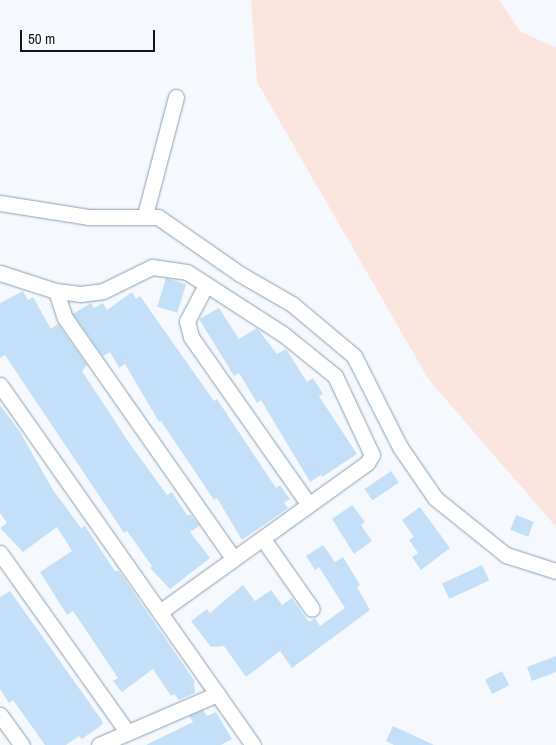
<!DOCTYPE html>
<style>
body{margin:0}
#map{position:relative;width:556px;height:745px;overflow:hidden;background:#f5f9fd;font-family:"Archivo Narrow",sans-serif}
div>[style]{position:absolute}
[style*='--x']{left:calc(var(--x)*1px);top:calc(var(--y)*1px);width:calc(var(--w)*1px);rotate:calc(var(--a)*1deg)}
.green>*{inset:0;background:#fce5df}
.building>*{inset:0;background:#c3e0f8;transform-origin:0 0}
.roads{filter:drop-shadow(0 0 1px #899fb1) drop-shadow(0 0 1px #899fb1)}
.minor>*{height:15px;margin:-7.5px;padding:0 7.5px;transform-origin:7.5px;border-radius:7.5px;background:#fff}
span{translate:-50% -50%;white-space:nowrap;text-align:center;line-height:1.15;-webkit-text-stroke:4px #fff;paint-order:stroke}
.scale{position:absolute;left:20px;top:30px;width:135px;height:22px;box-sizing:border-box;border:2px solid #0f171e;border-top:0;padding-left:6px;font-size:15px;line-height:18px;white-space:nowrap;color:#0f171e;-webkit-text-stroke:4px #fff;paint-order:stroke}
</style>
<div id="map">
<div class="green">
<i style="clip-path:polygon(251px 0,499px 0,520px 31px,556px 48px,556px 527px,429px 380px,257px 82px)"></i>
</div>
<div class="building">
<i style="left:166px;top:278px;width:21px;height:30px;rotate:17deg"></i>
<i style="clip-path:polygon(23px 291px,28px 300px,33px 297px,51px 329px,58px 324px,87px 365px,82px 371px,130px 444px,167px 495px,172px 492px,187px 515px,191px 515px,199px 526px,190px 532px,210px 558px,170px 589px,150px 568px,152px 566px,127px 531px,124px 533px,5px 355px,0 358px,0 303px)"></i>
<i style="clip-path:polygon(132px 292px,136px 299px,140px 296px,214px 401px,217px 399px,276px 488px,280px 485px,290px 499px,284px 503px,288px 508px,242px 540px,217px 498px,214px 500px,161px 421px,159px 422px,125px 364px,119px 368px,110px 352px,103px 356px,73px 314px,91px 303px,94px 308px,103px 303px,107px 310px)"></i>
<i style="clip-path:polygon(219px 308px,239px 339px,257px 328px,277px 354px,286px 349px,307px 382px,313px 378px,323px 394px,319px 396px,357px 454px,322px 477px,321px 475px,310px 482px,261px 400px,257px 403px,239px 373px,234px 376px,199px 319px)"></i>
<i style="clip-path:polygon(0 405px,20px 432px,53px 490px,81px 528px,85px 526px,115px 571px,119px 571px,194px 680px,195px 693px,179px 700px,174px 694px,171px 696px,153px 669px,122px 692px,113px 681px,118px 678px,73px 611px,67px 615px,40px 572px,72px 551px,57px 527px,23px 552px,0 528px,7px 523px,0 513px)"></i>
<i style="left:391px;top:471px;width:14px;height:32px;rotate:56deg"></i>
<i style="clip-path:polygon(352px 505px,365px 522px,361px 525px,372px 541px,354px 554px,332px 519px)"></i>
<i style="clip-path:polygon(420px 507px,450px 548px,421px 570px,412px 557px,418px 553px,409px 540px,414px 537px,402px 520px)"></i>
<i style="left:516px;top:515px;width:19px;height:16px;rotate:21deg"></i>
<i style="clip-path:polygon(323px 545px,335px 562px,343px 557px,360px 585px,357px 587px,370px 610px,292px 668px,280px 651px,246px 677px,224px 646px,211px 647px,191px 621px,207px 609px,210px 613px,243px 585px,255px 601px,271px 590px,282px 605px,292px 598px,309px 622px,315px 618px,320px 626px,345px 608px,319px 567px,315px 570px,306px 556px)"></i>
<i style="left:482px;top:565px;width:17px;height:44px;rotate:65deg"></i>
<i style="clip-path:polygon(10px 591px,101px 719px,103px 724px,82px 739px,79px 736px,66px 745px,45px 745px,13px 700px,9px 703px,0 689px,0 597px)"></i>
<i style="clip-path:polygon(556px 656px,556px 672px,532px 681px,527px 667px)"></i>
<i style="left:502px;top:671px;width:16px;height:19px;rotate:63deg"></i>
<i style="clip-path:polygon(203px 710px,207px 716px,216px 712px,232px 739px,221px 745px,146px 745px,193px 722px,189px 716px)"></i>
<i style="clip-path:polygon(393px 726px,434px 745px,394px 745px,386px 741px)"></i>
</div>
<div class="roads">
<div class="minor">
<i style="--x:0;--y:203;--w:89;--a:9"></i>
<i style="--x:88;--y:217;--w:70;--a:0"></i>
<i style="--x:158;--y:217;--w:100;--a:34.8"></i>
<i style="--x:240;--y:274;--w:60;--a:30"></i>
<i style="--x:292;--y:304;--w:81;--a:40"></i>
<i style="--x:354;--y:356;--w:102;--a:63.2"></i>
<i style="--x:400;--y:447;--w:62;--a:55.5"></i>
<i style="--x:435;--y:498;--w:91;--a:38.8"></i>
<i style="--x:506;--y:555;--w:52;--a:17.7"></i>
<i style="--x:145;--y:215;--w:122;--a:-75.3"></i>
<i style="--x:0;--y:273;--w:59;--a:17.8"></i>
<i style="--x:56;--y:291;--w:24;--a:7"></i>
<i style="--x:80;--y:294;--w:23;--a:-7"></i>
<i style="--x:103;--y:291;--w:55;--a:-26.1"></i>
<i style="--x:152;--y:267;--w:35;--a:8"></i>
<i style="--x:187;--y:272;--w:114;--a:32.9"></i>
<i style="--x:283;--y:334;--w:67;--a:38.9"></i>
<i style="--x:335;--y:376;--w:87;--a:64.9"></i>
<i style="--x:372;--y:455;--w:9;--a:122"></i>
<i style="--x:367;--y:463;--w:255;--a:144.3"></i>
<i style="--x:206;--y:285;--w:41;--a:117.8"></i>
<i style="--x:187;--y:321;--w:16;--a:76"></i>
<i style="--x:191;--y:337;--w:205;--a:54.9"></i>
<i style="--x:56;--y:291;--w:28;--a:72"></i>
<i style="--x:65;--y:318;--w:294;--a:55"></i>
<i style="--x:0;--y:385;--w:440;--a:54.9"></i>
<i style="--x:263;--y:539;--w:85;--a:55"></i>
<i style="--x:0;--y:553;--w:219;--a:54.6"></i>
<i style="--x:0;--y:715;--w:37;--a:54"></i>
<i style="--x:99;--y:745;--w:129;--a:-23.4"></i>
</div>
</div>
<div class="scale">50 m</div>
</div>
